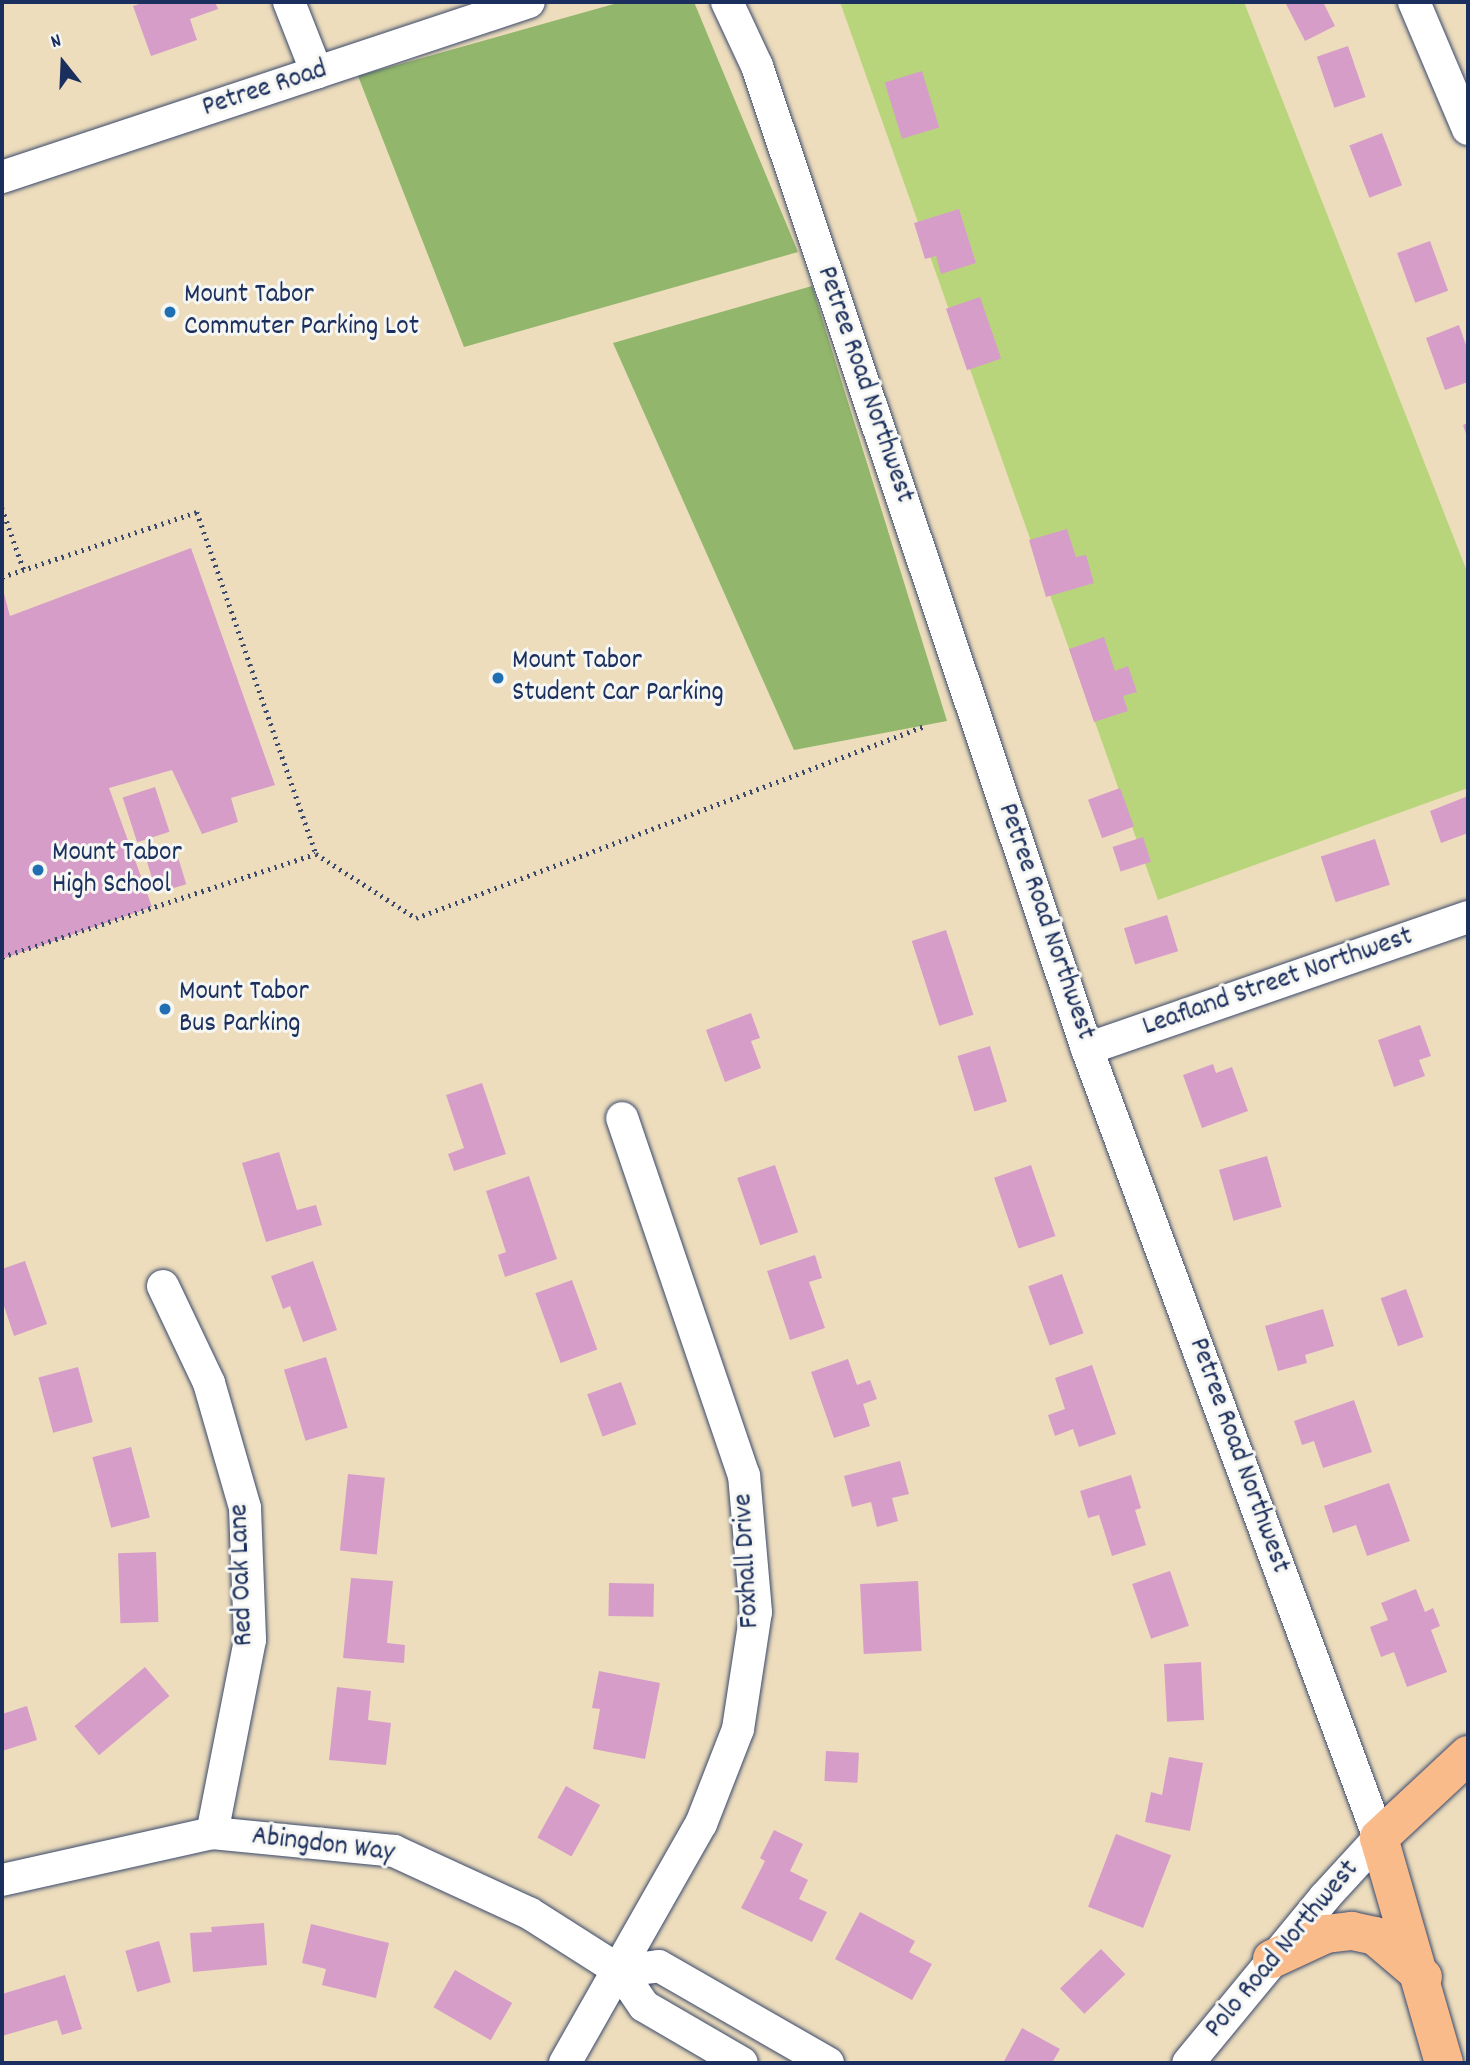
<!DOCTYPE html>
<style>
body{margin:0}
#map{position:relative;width:1470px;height:2065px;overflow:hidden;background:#edddbc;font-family:Dekko,sans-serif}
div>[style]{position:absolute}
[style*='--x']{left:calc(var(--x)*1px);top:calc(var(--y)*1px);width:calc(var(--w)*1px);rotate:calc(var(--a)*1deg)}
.green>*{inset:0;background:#b9d57b}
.forest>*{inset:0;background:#92b66b}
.building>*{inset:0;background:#d79dc9;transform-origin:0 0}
.path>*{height:4.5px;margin-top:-2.25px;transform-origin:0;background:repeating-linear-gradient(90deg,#3a496c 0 2px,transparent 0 7px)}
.roads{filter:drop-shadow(0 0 2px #3a496c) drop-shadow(0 0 2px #3a496c)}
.minor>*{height:32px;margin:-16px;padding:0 16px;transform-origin:16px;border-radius:16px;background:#fff}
.major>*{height:38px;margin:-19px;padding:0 19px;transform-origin:19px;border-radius:19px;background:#fabb8b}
.dots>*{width:19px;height:19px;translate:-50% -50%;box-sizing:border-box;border:4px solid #f6f6f2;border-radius:50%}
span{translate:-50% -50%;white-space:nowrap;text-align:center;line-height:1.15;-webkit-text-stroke:6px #f6f6f2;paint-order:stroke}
.street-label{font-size:28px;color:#1b2f5e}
.poi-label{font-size:28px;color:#1b2f5e}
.left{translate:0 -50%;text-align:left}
.frame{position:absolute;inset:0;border:4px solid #1b2f5e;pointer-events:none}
.north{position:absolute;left:28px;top:28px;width:70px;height:70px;-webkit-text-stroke:5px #f6f6f2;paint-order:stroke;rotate:342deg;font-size:19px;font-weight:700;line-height:28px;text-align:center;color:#1b2f5e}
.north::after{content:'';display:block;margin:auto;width:24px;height:32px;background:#1b2f5e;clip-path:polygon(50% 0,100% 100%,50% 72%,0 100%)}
</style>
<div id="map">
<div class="green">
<i style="clip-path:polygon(840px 2px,1244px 2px,1468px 574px,1468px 788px,1158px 900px)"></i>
</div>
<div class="forest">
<i style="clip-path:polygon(621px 2px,694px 2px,798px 252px,464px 347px,358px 76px)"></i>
<i style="clip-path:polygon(812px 286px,947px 721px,794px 750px,613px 343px)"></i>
</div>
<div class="building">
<i style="clip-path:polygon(145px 2px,215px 2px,218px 9px,190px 19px,197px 40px,151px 56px,133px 6px)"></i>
<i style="clip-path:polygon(1285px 2px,1323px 2px,1335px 26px,1305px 41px)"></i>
<i style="left:1348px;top:46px;width:54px;height:33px;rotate:71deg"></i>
<i style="left:922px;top:71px;width:59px;height:39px;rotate:73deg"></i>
<i style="left:1382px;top:133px;width:56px;height:35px;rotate:69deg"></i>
<i style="clip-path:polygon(959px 209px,976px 263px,941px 274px,936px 256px,925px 259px,914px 223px)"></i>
<i style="left:1430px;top:241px;width:53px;height:35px;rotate:70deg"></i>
<i style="left:980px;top:297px;width:65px;height:36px;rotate:71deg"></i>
<i style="clip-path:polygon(1459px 325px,1468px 351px,1468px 382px,1445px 390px,1426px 338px)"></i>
<i style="clip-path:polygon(1468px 423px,1468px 440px,1463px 425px)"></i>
<i style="clip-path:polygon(1067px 529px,1076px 557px,1086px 555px,1094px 583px,1046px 597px,1029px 540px)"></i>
<i style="clip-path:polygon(191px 548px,275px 785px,231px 798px,238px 822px,202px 834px,172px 770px,109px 788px,152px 907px,2px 959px,2px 586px,10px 616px)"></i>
<i style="clip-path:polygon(1104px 637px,1115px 671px,1128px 666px,1137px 692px,1123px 696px,1128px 711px,1094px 722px,1069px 649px)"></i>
<i style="left:155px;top:787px;width:47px;height:34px;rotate:72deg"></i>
<i style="left:1120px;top:788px;width:41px;height:34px;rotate:70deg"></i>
<i style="clip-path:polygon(1468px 796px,1468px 833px,1441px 843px,1430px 811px)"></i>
<i style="left:1143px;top:837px;width:26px;height:32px;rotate:72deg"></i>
<i style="left:1375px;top:839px;width:48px;height:57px;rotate:72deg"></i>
<i style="left:174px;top:844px;width:42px;height:31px;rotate:73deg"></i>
<i style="left:1167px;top:915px;width:38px;height:45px;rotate:73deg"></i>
<i style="left:946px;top:930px;width:89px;height:36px;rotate:72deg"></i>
<i style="clip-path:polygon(751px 1013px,760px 1038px,751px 1041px,761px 1068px,725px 1082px,706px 1030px)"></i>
<i style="clip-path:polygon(1420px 1025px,1431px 1056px,1419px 1060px,1425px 1076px,1394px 1087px,1378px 1040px)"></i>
<i style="left:990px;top:1046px;width:58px;height:34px;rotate:73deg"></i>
<i style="clip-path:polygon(1213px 1064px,1216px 1073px,1232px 1067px,1248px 1111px,1202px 1128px,1183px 1075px)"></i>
<i style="clip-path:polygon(482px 1083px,506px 1154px,454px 1171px,448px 1154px,464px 1148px,446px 1095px)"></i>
<i style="clip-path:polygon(279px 1152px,297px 1210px,316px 1205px,322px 1225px,266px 1242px,242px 1163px)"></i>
<i style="left:1267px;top:1156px;width:53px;height:50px;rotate:74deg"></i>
<i style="left:775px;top:1165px;width:71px;height:40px;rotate:71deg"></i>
<i style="left:1031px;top:1165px;width:75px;height:39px;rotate:71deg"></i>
<i style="clip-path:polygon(529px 1176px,557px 1259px,505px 1277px,498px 1255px,506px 1252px,486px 1191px)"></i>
<i style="clip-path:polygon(815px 1255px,822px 1278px,809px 1282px,825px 1328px,790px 1340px,767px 1271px)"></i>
<i style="clip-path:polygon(25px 1261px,47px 1324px,14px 1336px,2px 1300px,2px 1269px)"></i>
<i style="clip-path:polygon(313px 1261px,337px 1330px,303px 1342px,290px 1306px,283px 1309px,271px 1276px)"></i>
<i style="left:1062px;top:1274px;width:63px;height:36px;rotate:70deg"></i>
<i style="left:572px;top:1280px;width:74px;height:39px;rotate:70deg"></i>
<i style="left:1406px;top:1289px;width:51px;height:27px;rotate:70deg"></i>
<i style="clip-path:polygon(1323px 1309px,1334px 1346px,1305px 1355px,1307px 1363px,1278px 1371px,1265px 1326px)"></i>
<i style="left:326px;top:1357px;width:74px;height:44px;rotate:73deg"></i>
<i style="clip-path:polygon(848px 1359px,857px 1385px,870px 1380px,877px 1399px,863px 1404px,870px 1426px,834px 1438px,811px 1372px)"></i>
<i style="clip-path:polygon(1092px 1365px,1116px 1434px,1079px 1447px,1073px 1429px,1055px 1436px,1048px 1415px,1065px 1409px,1055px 1378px)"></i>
<i style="left:78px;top:1367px;width:57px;height:41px;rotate:75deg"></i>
<i style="left:621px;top:1382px;width:45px;height:36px;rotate:70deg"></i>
<i style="clip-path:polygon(1354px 1400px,1372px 1452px,1323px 1468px,1314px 1441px,1302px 1445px,1294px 1421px)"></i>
<i style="left:131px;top:1447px;width:73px;height:40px;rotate:75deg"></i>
<i style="clip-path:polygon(900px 1461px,909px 1494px,892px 1498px,898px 1521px,877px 1527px,871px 1502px,852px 1507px,844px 1476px)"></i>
<i style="left:348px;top:1474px;width:37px;height:77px;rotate:6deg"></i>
<i style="clip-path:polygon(1131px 1475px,1141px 1508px,1135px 1510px,1146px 1545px,1112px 1556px,1099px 1515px,1088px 1518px,1080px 1491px)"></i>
<i style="clip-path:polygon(1389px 1483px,1410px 1541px,1367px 1556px,1356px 1525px,1333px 1533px,1324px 1506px)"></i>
<i style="left:156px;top:1552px;width:70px;height:38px;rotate:88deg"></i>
<i style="left:1170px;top:1571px;width:58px;height:40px;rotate:71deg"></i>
<i style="clip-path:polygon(351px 1578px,393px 1581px,387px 1643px,405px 1645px,404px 1663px,343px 1658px)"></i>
<i style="left:918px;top:1581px;width:70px;height:58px;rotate:87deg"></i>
<i style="left:609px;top:1583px;width:45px;height:33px;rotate:1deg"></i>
<i style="clip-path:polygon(1416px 1589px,1425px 1612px,1433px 1608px,1440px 1626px,1431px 1630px,1447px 1672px,1407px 1687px,1394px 1652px,1381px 1657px,1370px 1627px,1388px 1620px,1381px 1603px)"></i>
<i style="left:1201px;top:1662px;width:58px;height:37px;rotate:87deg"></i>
<i style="left:145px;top:1667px;width:38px;height:92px;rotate:50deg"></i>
<i style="clip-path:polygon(599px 1671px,660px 1683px,645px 1759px,593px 1749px,600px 1709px,592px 1708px)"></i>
<i style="clip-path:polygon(337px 1687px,371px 1691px,368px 1720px,391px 1723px,386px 1765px,329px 1760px)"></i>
<i style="clip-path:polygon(27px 1706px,37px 1740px,2px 1751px,2px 1714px)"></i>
<i style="left:826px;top:1751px;width:33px;height:30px;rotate:3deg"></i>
<i style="clip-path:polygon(1169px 1757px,1203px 1763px,1190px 1831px,1145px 1822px,1151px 1792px,1162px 1795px)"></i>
<i style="left:566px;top:1786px;width:39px;height:59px;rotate:29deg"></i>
<i style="clip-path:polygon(774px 1830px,803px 1844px,790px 1871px,808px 1880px,799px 1899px,827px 1912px,812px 1942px,741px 1908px,765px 1861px,760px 1858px)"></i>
<i style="left:1116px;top:1834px;width:59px;height:78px;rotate:21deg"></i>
<i style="clip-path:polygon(860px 1912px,915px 1941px,909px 1952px,932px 1964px,912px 2000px,835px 1959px)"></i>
<i style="clip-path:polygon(264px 1923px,267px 1965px,193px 1972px,190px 1933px,212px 1932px,211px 1927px)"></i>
<i style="clip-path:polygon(311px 1924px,389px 1943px,376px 1998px,322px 1985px,326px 1969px,302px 1963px)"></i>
<i style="left:159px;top:1941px;width:43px;height:35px;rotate:74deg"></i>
<i style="left:1101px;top:1949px;width:35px;height:57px;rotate:46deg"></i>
<i style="left:455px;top:1970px;width:66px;height:43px;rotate:30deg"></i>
<i style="clip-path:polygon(65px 1975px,82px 2029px,62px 2035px,57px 2020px,2px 2036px,2px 1994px)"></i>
<i style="clip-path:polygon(1022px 2028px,1060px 2049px,1052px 2063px,1003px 2063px)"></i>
</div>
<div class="path">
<i style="--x:2;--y:508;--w:66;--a:70.5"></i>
<i style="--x:2;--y:577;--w:206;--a:-18.4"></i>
<i style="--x:197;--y:512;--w:362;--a:70.8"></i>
<i style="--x:2;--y:957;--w:330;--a:-18.2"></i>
<i style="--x:316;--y:854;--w:119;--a:32.6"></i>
<i style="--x:416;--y:918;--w:544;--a:-20.67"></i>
</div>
<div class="roads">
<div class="minor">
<i style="--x:289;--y:2;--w:76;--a:68.5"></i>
<i style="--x:727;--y:2;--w:71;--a:64.9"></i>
<i style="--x:757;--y:66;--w:1037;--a:71.44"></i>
<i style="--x:1087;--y:1049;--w:841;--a:69.69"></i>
<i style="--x:1379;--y:1838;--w:80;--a:132.5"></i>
<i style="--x:1325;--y:1897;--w:215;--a:129.5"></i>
<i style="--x:1414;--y:2;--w:138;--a:67"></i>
<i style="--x:2;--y:177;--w:555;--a:-18.37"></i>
<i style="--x:1087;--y:1049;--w:403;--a:-19.1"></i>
<i style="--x:163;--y:1286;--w:107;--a:64.6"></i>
<i style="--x:209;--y:1383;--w:130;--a:73.9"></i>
<i style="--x:245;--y:1508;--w:132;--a:87.8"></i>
<i style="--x:250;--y:1640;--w:197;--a:101.1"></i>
<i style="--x:2;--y:1880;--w:215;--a:-12.6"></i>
<i style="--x:212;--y:1833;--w:183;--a:5.6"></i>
<i style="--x:394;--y:1851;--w:149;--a:24.7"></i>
<i style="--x:529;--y:1913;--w:108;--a:32.5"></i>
<i style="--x:620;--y:1971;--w:42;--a:55.6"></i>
<i style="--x:644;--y:2006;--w:113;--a:30.2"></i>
<i style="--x:620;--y:1971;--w:39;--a:-7"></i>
<i style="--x:659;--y:1966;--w:195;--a:29.9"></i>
<i style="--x:565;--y:2063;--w:275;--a:-60.4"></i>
<i style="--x:701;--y:1824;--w:102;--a:-68.7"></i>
<i style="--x:738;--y:1729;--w:118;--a:-81.3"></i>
<i style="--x:756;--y:1612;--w:137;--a:-95"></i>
<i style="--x:744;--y:1476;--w:378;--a:-108.8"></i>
</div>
<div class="major">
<i style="--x:1272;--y:1959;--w:60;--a:-24.8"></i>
<i style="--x:1326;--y:1934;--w:26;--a:-7"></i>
<i style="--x:1352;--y:1931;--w:24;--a:12"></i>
<i style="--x:1375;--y:1936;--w:63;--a:40.5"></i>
<i style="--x:1444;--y:2063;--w:234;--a:-106.1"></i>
<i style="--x:1379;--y:1838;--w:122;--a:-43"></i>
</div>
</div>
<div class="dots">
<i style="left:170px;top:312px;background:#1f6fb2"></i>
<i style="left:498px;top:678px;background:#1f6fb2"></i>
<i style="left:38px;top:870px;background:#1f6fb2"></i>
<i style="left:165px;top:1009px;background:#1f6fb2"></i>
</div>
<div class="street-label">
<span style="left:265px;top:90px;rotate:-18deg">Petree Road</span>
<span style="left:864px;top:385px;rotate:71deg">Petree Road Northwest</span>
<span style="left:1045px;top:922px;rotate:71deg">Petree Road Northwest</span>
<span style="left:1278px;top:983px;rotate:-19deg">Leafland Street Northwest</span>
<span style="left:1238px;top:1456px;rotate:70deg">Petree Road Northwest</span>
<span style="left:748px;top:1561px;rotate:-93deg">Foxhall Drive</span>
<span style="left:243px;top:1575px;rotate:-92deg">Red Oak Lane</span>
<span style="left:323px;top:1846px;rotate:7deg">Abingdon Way</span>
<span style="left:1283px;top:1950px;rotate:-50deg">Polo Road Northwest</span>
</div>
<div class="poi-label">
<span class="left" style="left:184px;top:312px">Mount Tabor<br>Commuter Parking Lot</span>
<span class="left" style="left:512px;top:678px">Mount Tabor<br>Student Car Parking</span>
<span class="left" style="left:52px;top:870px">Mount Tabor<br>High School</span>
<span class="left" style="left:179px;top:1009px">Mount Tabor<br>Bus Parking</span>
</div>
<div class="frame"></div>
<div class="north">N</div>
</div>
